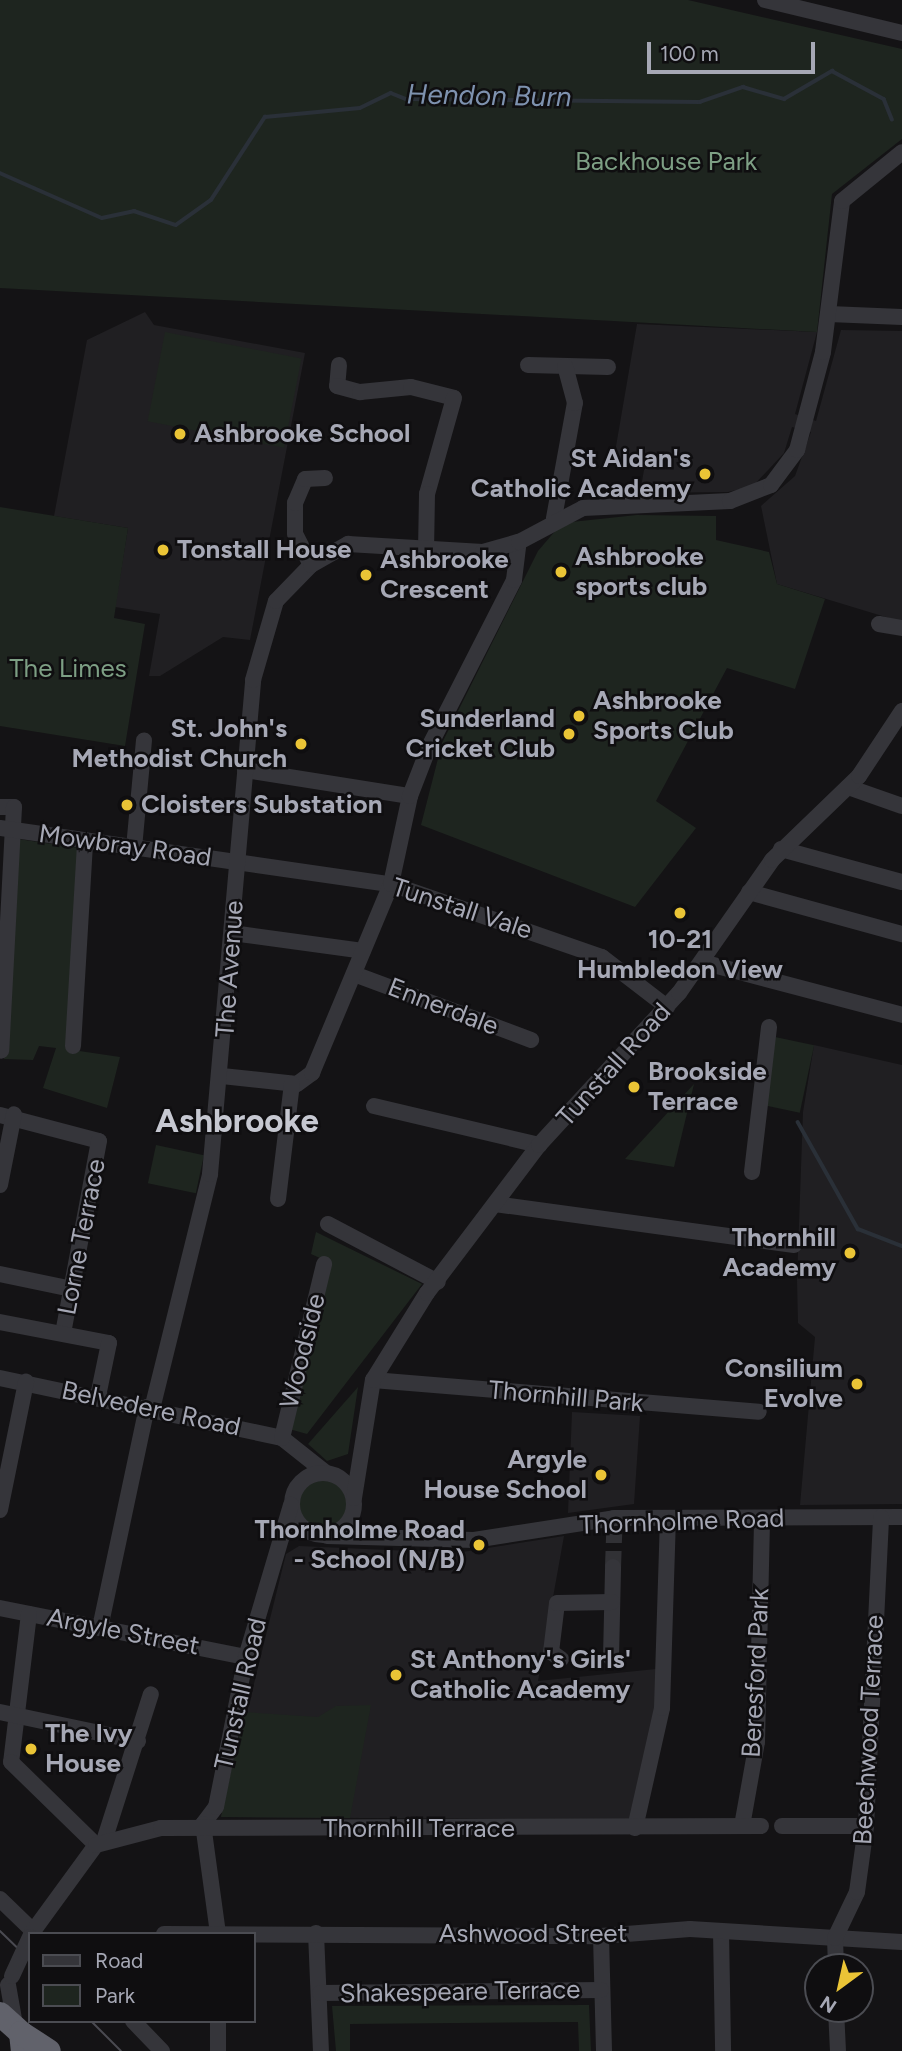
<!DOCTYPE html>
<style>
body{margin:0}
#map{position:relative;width:902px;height:2051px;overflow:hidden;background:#141315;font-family:Figtree,sans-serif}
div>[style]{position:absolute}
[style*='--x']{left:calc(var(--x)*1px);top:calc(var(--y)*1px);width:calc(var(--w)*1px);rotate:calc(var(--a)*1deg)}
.built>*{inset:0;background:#201f22}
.green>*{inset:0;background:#1e251f;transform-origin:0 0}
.round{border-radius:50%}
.stream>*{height:3.5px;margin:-1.75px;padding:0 1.75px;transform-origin:1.75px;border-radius:1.75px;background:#2a3038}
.minor-tunnel>*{height:16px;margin-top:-8px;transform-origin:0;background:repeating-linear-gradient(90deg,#313135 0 16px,transparent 0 24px)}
.minor>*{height:16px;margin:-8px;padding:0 8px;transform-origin:8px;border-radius:8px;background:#35353a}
.minor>.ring{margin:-8px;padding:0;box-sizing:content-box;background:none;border:16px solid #35353a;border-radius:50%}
.highway>*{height:24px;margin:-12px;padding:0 12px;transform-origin:12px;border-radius:12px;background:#61626b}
.tram>*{height:2px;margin:-1px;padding:0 1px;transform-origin:1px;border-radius:1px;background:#4a4a51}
.minor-bridge>*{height:16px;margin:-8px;padding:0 8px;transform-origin:8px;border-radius:8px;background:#35353a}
.dots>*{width:19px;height:19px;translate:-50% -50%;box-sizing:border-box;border:4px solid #0f0e10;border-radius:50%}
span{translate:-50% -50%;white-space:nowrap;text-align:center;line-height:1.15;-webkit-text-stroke:5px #0f0e10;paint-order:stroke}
.park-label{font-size:26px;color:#7d9f84}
.poi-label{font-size:26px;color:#a6a8b5;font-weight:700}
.left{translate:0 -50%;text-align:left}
.right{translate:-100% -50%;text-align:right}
.street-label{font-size:26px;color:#a6a8b5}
.water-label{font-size:28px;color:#7e92af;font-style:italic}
.district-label{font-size:33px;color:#c6c8d1;font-weight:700}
.legend{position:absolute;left:28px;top:1932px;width:228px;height:91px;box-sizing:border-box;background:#0f0e10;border:2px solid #4b4c52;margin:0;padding:9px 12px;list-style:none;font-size:21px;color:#a6a8b5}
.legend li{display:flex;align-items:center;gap:14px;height:35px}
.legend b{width:35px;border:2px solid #4b4c52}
.north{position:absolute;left:804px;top:1953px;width:70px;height:70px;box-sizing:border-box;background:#0f0e10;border:2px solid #4b4c52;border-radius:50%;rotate:213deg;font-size:19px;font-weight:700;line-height:28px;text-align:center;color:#a6a8b5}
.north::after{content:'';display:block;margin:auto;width:24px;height:32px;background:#eac436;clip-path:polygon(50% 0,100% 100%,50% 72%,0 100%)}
.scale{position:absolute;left:647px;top:42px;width:168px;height:32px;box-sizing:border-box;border:4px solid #a6a8b5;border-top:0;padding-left:9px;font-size:21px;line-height:24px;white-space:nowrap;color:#a6a8b5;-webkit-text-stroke:5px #0f0e10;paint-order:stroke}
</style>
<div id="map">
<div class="built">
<i style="clip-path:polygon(145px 312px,154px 325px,305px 353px,250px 640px,223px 637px,160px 676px,149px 676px,160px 614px,115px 607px,128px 528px,54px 516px,87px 340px)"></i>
<i style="clip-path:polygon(637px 324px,817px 332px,795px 414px,816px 421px,841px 330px,902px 331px,902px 622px,777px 584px,761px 506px,795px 476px,811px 432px,792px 427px,784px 453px,753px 486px,728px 492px,640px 493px,645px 464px,614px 458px)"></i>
<i style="clip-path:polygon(814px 1045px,902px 1065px,902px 1504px,800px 1505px,815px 1337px,798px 1323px,797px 1280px,803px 1112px)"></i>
<i style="clip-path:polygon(572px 1412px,640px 1416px,634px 1504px,568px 1513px)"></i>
<i style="clip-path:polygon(564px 1536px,538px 1681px,656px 1669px,656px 1708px,631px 1820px,221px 1817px,286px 1554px,299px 1546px,456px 1553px)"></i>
</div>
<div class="green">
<i style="clip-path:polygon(0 0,688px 0,902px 49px,902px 139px,832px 194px,817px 332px,0 288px)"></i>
<i style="left:165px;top:332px;width:139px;height:91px;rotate:11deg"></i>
<i style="clip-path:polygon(0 507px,128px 528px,114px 618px,145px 624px,125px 746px,0 726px)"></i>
<i style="clip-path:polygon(637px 515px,716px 516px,716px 540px,769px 552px,777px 584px,825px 599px,795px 689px,727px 668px,656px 801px,696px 828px,635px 907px,421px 825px,442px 743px,538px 551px,562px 523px)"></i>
<i style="clip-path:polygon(18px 839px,79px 848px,66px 1049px,120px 1057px,107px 1108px,43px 1088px,56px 1048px,39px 1046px,33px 1060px,4px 1059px)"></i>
<i style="left:775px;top:1037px;width:40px;height:69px;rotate:12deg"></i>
<i style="clip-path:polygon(694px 1084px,674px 1167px,625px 1159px)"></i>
<i style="left:156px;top:1145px;width:49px;height:39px;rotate:12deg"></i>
<i style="clip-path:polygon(316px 1232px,422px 1284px,307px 1434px,289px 1429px,331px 1263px,311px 1254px)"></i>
<i style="clip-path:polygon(358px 1387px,348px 1454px,327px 1461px,308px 1444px)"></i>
<i class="round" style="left:297px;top:1479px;width:50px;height:50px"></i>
<i style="clip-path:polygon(371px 1705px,350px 1818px,221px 1817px,244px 1712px,318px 1717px,336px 1706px)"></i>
<i style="clip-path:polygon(589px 2005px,591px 2051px,579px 2051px,578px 2022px,350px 2024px,350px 2051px,336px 2051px,332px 2006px)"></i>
</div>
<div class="stream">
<i style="--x:0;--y:173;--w:111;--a:23.8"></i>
<i style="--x:102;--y:218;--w:33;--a:-12"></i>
<i style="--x:134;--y:211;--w:44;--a:18.4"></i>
<i style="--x:176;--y:225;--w:43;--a:-35.5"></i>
<i style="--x:211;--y:200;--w:99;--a:-57"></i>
<i style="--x:265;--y:117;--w:95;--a:-5.4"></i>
<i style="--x:360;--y:108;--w:34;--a:-26"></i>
<i style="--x:391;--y:93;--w:16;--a:22"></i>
<i style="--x:406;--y:99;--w:294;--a:0.6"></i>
<i style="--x:700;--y:102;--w:46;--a:-19.2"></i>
<i style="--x:743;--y:87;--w:43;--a:16.3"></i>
<i style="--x:784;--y:99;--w:56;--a:-30.3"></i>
<i style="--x:832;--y:71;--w:59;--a:28.3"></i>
<i style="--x:884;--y:99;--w:22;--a:68"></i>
<i style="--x:798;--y:1122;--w:123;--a:60.7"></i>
<i style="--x:858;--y:1229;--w:47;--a:21.1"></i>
</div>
<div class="minor-tunnel">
<i style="--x:613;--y:1567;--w:33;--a:-88"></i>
</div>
<div class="minor">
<i style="--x:765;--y:0;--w:141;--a:13.5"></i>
<i style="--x:829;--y:314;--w:73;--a:2.4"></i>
<i style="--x:339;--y:365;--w:21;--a:95"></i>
<i style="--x:337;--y:386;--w:24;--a:15"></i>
<i style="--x:360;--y:392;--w:51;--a:-5.6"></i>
<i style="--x:411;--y:387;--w:44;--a:14.3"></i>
<i style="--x:454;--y:398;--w:100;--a:105.7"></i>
<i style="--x:427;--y:494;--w:56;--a:91"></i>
<i style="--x:528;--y:365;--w:80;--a:1.4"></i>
<i style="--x:554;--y:518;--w:117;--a:-79.7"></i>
<i style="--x:575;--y:403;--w:38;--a:-105"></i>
<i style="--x:311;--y:565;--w:35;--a:-117"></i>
<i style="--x:295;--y:534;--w:31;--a:-90"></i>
<i style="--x:295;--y:503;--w:26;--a:-67"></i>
<i style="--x:305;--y:479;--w:20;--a:-3"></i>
<i style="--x:879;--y:624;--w:23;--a:10"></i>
<i style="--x:245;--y:770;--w:167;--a:9"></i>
<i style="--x:848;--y:787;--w:57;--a:19.4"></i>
<i style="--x:0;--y:807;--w:14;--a:0"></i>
<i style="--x:14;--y:807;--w:244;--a:93"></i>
<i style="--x:0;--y:828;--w:395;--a:8.2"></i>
<i style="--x:391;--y:884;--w:223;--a:19.1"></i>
<i style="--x:602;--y:957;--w:82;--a:37.6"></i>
<i style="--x:134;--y:848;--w:108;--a:-84.7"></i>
<i style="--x:781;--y:849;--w:125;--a:15.3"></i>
<i style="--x:749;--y:892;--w:159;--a:15.4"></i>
<i style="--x:232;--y:933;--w:132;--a:7.8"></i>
<i style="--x:702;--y:962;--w:207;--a:14.8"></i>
<i style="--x:354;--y:974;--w:189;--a:20.4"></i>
<i style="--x:73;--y:1046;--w:205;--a:-86.6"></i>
<i style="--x:222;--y:1076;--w:75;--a:6.1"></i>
<i style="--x:297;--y:1084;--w:19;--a:-36"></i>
<i style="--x:312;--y:1073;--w:205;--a:-67.3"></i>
<i style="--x:391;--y:884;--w:90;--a:-77.8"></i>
<i style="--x:410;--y:796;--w:53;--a:-68.8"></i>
<i style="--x:429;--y:747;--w:187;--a:-63"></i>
<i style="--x:514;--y:580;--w:38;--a:-83"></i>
<i style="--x:374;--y:1106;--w:170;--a:13.3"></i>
<i style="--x:0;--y:1115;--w:102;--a:14.7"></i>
<i style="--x:99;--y:1141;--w:196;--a:100.6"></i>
<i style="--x:752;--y:1172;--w:146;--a:-83.3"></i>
<i style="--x:0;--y:1185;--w:72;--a:-78.8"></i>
<i style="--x:278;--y:1199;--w:116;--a:-83.1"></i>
<i style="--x:495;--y:1204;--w:302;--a:7.8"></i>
<i style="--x:328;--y:1224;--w:124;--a:27.8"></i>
<i style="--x:0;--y:1274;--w:74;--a:11.8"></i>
<i style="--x:0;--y:1322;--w:111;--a:10.9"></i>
<i style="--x:109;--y:1343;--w:54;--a:101.7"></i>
<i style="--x:0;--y:1378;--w:288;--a:12"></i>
<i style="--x:282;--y:1438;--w:56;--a:38.5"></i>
<i style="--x:373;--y:1380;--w:387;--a:4.7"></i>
<i style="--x:152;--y:1409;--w:242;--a:-76.1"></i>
<i style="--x:210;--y:1174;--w:496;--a:-85"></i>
<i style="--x:253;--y:680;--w:82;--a:-73.8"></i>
<i style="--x:276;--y:601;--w:50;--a:-45.8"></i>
<i style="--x:311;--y:565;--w:43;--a:-29.6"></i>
<i style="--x:348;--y:544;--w:135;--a:3.4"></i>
<i style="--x:483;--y:552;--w:37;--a:-16"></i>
<i style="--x:519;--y:542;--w:72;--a:-28"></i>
<i style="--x:583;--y:508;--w:147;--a:-2.7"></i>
<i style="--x:730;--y:501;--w:44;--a:-21.3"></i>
<i style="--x:771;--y:485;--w:44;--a:-53.4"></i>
<i style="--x:797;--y:450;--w:101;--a:-75.1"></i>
<i style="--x:823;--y:352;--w:152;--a:-82.8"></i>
<i style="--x:842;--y:201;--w:77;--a:-39.2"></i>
<i style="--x:282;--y:1438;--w:179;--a:-76.4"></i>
<i class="ring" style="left:292px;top:1473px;width:46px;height:46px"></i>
<i style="--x:354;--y:1498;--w:120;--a:-80.9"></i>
<i style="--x:373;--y:1380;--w:102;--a:-58.2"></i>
<i style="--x:427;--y:1293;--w:186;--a:-52.9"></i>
<i style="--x:539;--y:1145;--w:207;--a:-47.4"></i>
<i style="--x:679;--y:993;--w:162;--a:-55"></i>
<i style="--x:772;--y:860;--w:121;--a:-44"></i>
<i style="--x:859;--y:776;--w:78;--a:-56.5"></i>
<i style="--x:0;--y:1510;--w:131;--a:-78.5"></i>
<i style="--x:327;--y:1536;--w:147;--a:1.6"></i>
<i style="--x:474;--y:1540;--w:142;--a:-8.9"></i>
<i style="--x:614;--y:1518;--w:288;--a:-0.2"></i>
<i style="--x:0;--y:1608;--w:251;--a:11.3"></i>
<i style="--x:29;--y:1614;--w:149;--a:96.9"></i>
<i style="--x:11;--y:1762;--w:119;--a:44.3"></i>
<i style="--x:100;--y:1628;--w:226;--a:-78"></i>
<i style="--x:611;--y:1658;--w:91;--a:-88.7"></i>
<i style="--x:561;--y:1659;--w:12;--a:-145"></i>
<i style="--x:551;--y:1652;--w:49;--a:-83"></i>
<i style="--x:557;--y:1603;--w:55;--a:-1"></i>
<i style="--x:0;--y:1712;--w:141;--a:11.9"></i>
<i style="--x:203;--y:1824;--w:21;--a:-53"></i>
<i style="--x:216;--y:1807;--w:153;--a:-78.7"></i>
<i style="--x:246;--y:1657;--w:159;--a:-73.5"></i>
<i style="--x:203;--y:1824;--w:111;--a:82.2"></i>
<i style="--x:742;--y:1826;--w:85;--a:-79.9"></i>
<i style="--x:757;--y:1742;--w:223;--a:-88.7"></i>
<i style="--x:782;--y:1826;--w:84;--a:0"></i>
<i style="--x:635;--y:1828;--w:123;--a:-77.3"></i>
<i style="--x:662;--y:1708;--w:187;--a:-88.2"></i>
<i style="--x:104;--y:1841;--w:154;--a:-72.3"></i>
<i style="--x:0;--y:1899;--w:46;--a:44.1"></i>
<i style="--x:721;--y:1931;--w:120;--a:89"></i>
<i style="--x:316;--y:1933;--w:118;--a:87.6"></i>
<i style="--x:31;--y:1934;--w:110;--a:-53.9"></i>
<i style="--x:96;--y:1845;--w:67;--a:-14.7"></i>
<i style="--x:161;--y:1828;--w:600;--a:-0.19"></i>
<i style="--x:164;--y:1934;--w:437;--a:0.3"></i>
<i style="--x:601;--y:1936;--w:89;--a:-4.5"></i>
<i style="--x:690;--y:1929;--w:212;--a:3.5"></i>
<i style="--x:601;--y:1936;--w:115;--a:88.5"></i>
<i style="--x:836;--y:1967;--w:29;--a:-92"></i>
<i style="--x:835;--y:1938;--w:51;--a:-64.4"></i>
<i style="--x:857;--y:1892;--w:67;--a:-82.2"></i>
<i style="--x:866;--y:1826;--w:309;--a:-87.2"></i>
<i style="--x:8;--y:1985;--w:39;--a:80"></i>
<i style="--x:320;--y:1993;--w:281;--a:-0.6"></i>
<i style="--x:836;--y:2009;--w:42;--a:87.3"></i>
<i style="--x:133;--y:2021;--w:42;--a:46"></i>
<i style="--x:218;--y:2051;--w:30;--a:-90"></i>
</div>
<div class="highway">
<i style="--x:0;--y:2014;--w:28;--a:42"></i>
<i style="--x:21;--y:2033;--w:18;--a:84"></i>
<i style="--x:21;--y:2033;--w:33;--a:33"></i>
</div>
<div class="tram">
<i style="--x:0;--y:1931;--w:42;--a:44"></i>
<i style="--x:91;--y:2021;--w:42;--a:45"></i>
</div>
<div class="minor-bridge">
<i style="--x:12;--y:1976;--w:43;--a:-65.2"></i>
</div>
<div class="dots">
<i style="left:180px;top:434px;background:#eac436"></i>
<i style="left:705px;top:474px;background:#eac436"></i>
<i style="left:163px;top:550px;background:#eac436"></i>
<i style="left:561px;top:572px;background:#eac436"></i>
<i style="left:366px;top:575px;background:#eac436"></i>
<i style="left:579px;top:716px;background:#eac436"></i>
<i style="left:569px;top:734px;background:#eac436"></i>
<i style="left:301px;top:744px;background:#eac436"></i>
<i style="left:127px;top:805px;background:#eac436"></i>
<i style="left:680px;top:913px;background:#eac436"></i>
<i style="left:634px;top:1087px;background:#eac436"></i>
<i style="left:850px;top:1253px;background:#eac436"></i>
<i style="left:857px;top:1384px;background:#eac436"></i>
<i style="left:601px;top:1475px;background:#eac436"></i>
<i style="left:479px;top:1545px;background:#eac436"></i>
<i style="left:396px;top:1675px;background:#eac436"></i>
<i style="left:31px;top:1749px;background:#eac436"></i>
</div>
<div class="park-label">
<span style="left:666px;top:162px">Backhouse Park</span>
<span style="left:68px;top:669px">The Limes</span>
</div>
<div class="poi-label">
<span class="left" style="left:194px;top:434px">Ashbrooke School</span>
<span class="right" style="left:691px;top:474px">St Aidan's<br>Catholic Academy</span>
<span class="left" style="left:177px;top:550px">Tonstall House</span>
<span class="left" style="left:575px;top:572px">Ashbrooke<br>sports club</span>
<span class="left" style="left:380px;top:575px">Ashbrooke<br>Crescent</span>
<span class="left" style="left:593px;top:716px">Ashbrooke<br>Sports Club</span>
<span class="right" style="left:555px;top:734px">Sunderland<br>Cricket Club</span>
<span class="right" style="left:287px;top:744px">St. John's<br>Methodist Church</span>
<span class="left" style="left:141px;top:805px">Cloisters Substation</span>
<span style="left:680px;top:955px">10-21<br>Humbledon View</span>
<span class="left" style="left:648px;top:1087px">Brookside<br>Terrace</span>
<span class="right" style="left:836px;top:1253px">Thornhill<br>Academy</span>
<span class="right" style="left:843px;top:1384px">Consilium<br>Evolve</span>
<span class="right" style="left:587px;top:1475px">Argyle<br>House School</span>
<span class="right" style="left:465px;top:1545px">Thornholme Road<br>- School (N/B)</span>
<span class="left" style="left:410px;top:1675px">St Anthony's Girls'<br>Catholic Academy</span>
<span class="left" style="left:45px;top:1749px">The Ivy<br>House</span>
</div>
<div class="street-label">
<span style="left:125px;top:846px;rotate:8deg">Mowbray Road</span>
<span style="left:462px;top:909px;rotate:18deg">Tunstall Vale</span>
<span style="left:230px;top:969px;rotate:-86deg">The Avenue</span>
<span style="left:443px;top:1007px;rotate:21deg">Ennerdale</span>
<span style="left:614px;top:1065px;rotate:-48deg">Tunstall Road</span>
<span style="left:82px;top:1237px;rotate:-79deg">Lorne Terrace</span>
<span style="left:303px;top:1351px;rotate:-76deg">Woodside</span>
<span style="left:566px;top:1397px;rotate:5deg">Thornhill Park</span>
<span style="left:151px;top:1409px;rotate:12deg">Belvedere Road</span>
<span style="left:682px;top:1522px;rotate:-2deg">Thornholme Road</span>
<span style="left:123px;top:1632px;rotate:11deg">Argyle Street</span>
<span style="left:756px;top:1673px;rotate:-87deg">Beresford Park</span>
<span style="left:241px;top:1694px;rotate:-77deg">Tunstall Road</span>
<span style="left:869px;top:1730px;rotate:-87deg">Beechwood Terrace</span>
<span style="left:419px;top:1829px">Thornhill Terrace</span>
<span style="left:533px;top:1934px">Ashwood Street</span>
<span style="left:460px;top:1992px;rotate:-1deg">Shakespeare Terrace</span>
</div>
<div class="water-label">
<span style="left:489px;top:95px;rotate:1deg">Hendon Burn</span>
</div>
<div class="district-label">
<span style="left:237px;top:1121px">Ashbrooke</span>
</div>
<ul class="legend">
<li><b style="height:9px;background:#35353a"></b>Road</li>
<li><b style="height:19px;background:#1e251f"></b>Park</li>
</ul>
<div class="north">N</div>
<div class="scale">100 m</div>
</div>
